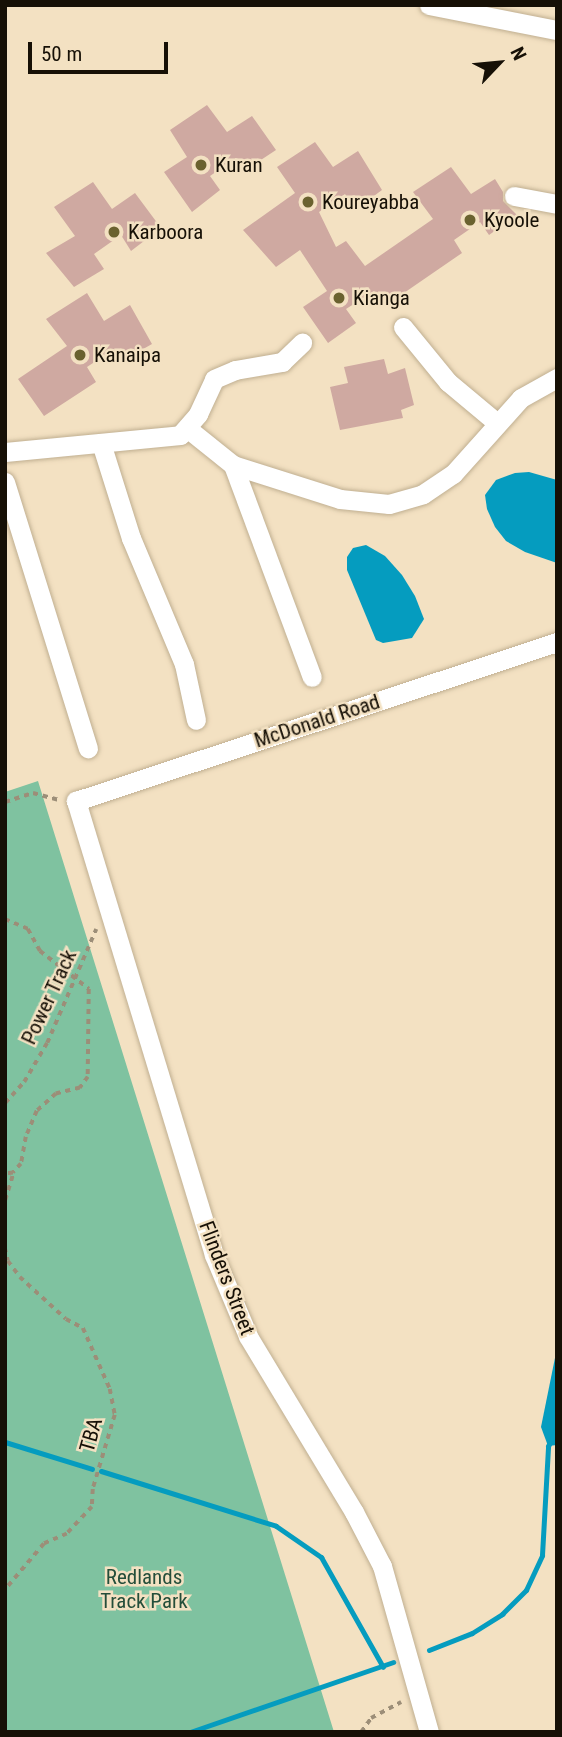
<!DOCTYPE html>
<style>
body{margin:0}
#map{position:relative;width:562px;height:1737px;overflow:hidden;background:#f3e1c2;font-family:"Roboto Condensed",sans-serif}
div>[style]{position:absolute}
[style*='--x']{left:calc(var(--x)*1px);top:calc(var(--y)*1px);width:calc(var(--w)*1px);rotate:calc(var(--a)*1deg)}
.green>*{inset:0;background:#7fc2a0}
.water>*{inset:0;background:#059cbf}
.stream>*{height:5px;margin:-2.5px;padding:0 2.5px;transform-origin:2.5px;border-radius:2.5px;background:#059cbf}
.building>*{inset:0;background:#cfa9a1}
.path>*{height:3.5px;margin-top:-1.75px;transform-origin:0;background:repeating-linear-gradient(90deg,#9c8e78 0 5px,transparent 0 10px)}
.roads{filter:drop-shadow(0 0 2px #c0af91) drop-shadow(0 0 2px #c0af91)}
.minor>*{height:19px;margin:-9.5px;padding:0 9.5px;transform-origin:9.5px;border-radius:9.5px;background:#fff}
.dots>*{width:19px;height:19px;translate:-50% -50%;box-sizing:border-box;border:4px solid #f3e1c2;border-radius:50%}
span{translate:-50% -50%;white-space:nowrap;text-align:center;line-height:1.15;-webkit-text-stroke:5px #f3e1c2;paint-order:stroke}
.poi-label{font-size:21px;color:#161006}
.left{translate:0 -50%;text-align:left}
.street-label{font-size:21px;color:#161006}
.park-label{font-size:21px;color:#244e3a}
.frame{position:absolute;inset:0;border:7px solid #161006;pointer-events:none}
.north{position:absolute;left:464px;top:28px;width:70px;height:70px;-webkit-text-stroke:5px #f3e1c2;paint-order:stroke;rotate:64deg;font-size:19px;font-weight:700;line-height:28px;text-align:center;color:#161006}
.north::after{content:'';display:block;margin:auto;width:24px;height:32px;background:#161006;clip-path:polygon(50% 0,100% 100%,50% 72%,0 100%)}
.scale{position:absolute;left:28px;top:42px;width:140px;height:32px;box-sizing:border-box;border:4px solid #161006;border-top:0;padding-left:9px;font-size:21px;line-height:24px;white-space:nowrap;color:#161006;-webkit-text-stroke:5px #f3e1c2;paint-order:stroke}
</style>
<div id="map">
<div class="green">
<i style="clip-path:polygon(38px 781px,188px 1263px,334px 1732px,5px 1732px,5px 792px)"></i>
</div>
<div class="water">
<i style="clip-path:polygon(529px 472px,557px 480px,557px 563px,525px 552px,506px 541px,495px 527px,487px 509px,485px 495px,496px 480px,515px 473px)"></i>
<i style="clip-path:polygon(366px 545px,385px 556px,402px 575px,415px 596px,424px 619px,412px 638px,383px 643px,376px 640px,347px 570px,347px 557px,353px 548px)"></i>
<i style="clip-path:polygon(557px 1348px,557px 1445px,548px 1446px,541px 1427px)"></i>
</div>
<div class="stream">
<i style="--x:5;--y:1442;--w:91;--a:17.2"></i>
<i style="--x:101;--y:1471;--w:183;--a:17.4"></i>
<i style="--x:276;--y:1526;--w:55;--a:34.6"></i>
<i style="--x:321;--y:1557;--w:126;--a:60.6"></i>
<i style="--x:429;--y:1650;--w:46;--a:-21.6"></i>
<i style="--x:472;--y:1633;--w:36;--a:-32"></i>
<i style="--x:502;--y:1614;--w:34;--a:-45"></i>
<i style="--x:526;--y:1590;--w:38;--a:-65"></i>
<i style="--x:542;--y:1555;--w:109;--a:-86.8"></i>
<i style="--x:548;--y:1446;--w:19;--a:-62"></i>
<i style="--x:190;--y:1732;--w:215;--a:-19"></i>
</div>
<div class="building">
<i style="clip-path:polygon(207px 105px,227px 132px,252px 116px,276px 150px,244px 171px,236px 158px,210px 176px,220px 190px,192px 212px,164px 172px,187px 157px,170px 130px)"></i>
<i style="clip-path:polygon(315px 142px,333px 167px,358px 151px,382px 190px,355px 210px,345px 194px,319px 212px,336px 247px,346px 241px,365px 266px,433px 219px,413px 192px,451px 167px,471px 194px,495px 179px,503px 192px,503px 201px,517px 215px,489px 235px,480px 222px,454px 240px,462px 253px,385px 306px,374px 291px,346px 309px,356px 323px,328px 343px,303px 307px,327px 291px,300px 250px,276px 267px,243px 230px,295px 193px,277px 167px)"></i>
<i style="clip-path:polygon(93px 182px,112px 209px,135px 193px,161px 228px,131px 251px,121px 235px,94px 254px,104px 269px,74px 287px,46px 253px,75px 236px,54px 207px)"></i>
<i style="clip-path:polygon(87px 293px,104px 321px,130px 305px,152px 344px,122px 361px,114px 349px,87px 367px,96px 382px,44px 416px,18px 379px,67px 346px,46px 319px)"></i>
<i style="clip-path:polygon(384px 359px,388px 374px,405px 368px,414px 405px,401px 410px,403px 418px,340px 430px,330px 387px,348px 383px,344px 367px)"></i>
</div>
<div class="path">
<i style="--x:5;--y:802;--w:29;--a:-18"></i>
<i style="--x:33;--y:793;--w:28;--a:15"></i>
<i style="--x:5;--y:919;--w:25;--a:23"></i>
<i style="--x:28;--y:929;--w:25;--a:61"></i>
<i style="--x:40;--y:951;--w:62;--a:37.8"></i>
<i style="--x:89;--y:989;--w:88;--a:90.7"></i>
<i style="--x:88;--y:1077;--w:14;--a:126"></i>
<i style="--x:80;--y:1088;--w:25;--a:166"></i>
<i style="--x:56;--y:1094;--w:25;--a:138"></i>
<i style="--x:37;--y:1111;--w:28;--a:113"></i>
<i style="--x:26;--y:1137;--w:27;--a:100"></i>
<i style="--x:21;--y:1164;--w:12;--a:132"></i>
<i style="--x:13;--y:1173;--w:8;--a:173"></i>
<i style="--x:5;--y:1103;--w:28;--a:-48"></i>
<i style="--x:24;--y:1082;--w:45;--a:-59.5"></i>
<i style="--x:47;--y:1043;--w:124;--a:-66.7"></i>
<i style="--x:5;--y:1200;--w:28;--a:-73"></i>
<i style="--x:5;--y:1248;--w:13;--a:77"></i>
<i style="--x:8;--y:1261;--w:20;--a:53"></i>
<i style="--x:20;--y:1277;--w:62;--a:42.4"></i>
<i style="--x:66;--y:1319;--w:19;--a:28"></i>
<i style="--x:83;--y:1328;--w:67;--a:66.1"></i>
<i style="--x:110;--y:1389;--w:26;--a:79"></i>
<i style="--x:115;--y:1415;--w:77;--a:106.6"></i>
<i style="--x:93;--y:1489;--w:18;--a:93"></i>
<i style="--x:92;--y:1507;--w:37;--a:133"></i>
<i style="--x:67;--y:1534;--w:25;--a:157"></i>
<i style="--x:44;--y:1544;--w:60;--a:130.3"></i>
<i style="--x:361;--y:1732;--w:17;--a:-54"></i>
<i style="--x:371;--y:1718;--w:34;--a:-28"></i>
</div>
<div class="roads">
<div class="minor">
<i style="--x:429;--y:5;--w:130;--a:11.1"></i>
<i style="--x:514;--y:196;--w:44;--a:10.5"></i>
<i style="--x:403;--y:327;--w:71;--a:50.7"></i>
<i style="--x:448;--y:382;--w:64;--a:39.9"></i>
<i style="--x:187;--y:428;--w:59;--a:38.8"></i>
<i style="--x:233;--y:465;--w:226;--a:69.6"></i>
<i style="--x:101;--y:443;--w:100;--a:72.5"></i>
<i style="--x:131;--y:538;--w:137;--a:67.2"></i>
<i style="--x:184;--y:664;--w:57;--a:77.9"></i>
<i style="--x:5;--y:452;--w:176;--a:-5.5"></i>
<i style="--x:180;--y:435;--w:28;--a:-49"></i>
<i style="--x:198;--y:414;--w:38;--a:-65"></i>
<i style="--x:214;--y:379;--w:23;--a:-23"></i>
<i style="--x:235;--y:370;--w:48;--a:-9.7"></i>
<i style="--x:282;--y:362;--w:28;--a:-44"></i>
<i style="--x:233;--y:465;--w:112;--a:17.6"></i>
<i style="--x:340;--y:499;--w:49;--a:5.8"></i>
<i style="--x:389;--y:504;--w:35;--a:-16"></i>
<i style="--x:423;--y:494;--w:36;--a:-34"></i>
<i style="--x:453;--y:474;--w:102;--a:-48.2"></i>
<i style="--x:521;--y:398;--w:41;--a:-29.1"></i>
<i style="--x:5;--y:482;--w:279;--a:72.7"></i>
<i style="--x:429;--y:1732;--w:173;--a:-105.8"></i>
<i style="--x:382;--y:1566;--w:61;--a:-117.4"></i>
<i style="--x:354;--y:1512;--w:205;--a:-121.1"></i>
<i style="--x:248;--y:1336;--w:88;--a:-112.8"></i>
<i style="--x:214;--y:1255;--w:475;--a:-106.9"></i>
<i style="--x:76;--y:801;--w:507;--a:-18.29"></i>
</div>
</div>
<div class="dots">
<i style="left:201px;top:165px;background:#6a622f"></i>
<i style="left:308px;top:202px;background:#6a622f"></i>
<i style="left:470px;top:220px;background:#6a622f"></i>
<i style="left:114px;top:232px;background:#6a622f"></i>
<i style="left:339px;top:298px;background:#6a622f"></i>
<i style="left:80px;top:355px;background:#6a622f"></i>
</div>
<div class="poi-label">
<span class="left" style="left:215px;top:165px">Kuran</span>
<span class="left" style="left:322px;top:202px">Koureyabba</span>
<span class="left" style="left:484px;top:220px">Kyoole</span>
<span class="left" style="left:128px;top:232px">Karboora</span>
<span class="left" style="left:353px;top:298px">Kianga</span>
<span class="left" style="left:94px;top:355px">Kanaipa</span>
</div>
<div class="street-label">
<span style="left:317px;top:721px;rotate:-18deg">McDonald Road</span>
<span style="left:49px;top:997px;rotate:-65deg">Power Track</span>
<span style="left:227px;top:1278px;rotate:69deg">Flinders Street</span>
<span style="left:91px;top:1435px;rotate:-74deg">TBA</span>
</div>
<div class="park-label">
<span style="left:144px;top:1589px">Redlands<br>Track Park</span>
</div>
<div class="frame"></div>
<div class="north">N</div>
<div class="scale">50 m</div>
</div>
